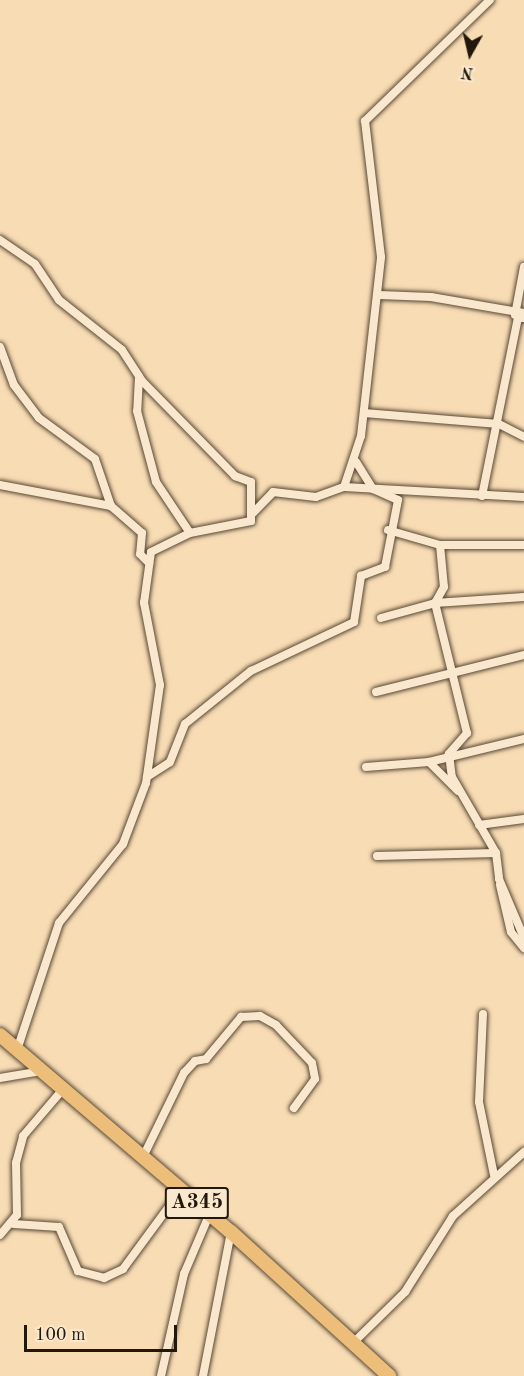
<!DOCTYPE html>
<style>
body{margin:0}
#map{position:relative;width:524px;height:1376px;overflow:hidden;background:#f8dcb4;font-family:"Old Standard TT",serif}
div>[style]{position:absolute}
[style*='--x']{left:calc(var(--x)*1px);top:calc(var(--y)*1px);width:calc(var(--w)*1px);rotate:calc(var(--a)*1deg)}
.roads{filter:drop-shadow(0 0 2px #584835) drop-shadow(0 0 2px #584835)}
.minor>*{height:8px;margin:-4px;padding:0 4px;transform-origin:4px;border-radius:4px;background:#fae8ce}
.trunk>*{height:14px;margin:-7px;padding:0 7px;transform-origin:7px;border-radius:7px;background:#ecbe7a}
span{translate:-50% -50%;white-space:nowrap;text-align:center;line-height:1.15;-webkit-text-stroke:4.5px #fae8ce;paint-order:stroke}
.shield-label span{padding:2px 4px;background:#fae8ce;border:2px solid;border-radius:4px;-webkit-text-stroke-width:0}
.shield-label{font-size:21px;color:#22170b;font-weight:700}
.north{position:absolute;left:440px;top:24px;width:60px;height:60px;-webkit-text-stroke:4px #fae8ce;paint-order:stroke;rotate:188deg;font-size:16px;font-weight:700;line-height:24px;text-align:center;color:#22170b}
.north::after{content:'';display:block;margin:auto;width:21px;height:27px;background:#22170b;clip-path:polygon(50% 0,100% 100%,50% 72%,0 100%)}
.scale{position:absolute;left:24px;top:1325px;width:153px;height:27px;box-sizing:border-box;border:3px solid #22170b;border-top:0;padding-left:8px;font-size:18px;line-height:21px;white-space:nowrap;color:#22170b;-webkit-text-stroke:4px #fae8ce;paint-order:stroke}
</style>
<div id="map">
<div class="roads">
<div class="minor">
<i style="--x:0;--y:240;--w:42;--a:34.4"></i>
<i style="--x:35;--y:264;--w:43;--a:56.3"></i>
<i style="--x:59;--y:300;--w:80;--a:38.4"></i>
<i style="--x:122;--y:350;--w:38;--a:57"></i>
<i style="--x:143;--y:382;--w:132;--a:45.6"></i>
<i style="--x:235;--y:476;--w:17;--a:21"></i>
<i style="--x:251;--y:482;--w:39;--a:90"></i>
<i style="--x:379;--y:295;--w:52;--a:2.2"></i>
<i style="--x:431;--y:297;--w:94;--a:9.8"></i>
<i style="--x:515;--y:315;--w:49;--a:-79.4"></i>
<i style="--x:0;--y:347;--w:40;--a:69.8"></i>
<i style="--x:14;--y:385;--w:41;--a:52.9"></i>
<i style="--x:39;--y:418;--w:69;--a:36.2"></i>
<i style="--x:95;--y:459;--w:50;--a:71.2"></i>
<i style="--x:139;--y:377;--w:34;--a:93"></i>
<i style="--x:137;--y:411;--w:73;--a:75"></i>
<i style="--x:156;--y:482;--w:61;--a:56.3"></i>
<i style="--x:364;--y:413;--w:135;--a:4.7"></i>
<i style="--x:499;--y:424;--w:28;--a:27"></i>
<i style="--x:0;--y:485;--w:113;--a:10.7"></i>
<i style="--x:111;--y:506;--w:41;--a:41.1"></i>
<i style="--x:142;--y:533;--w:21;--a:95"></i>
<i style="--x:140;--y:554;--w:13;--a:45"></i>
<i style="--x:344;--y:487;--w:54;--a:-71.6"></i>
<i style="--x:361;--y:436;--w:180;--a:-83.6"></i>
<i style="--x:381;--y:257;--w:137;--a:-96.7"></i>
<i style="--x:365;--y:121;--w:174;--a:-44.1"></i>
<i style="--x:482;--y:496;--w:182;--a:-78.6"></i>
<i style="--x:518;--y:318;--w:6;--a:0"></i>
<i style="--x:253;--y:513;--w:29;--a:-46"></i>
<i style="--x:273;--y:492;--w:43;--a:6.6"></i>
<i style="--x:316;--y:497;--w:30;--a:-20"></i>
<i style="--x:344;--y:487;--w:180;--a:3.2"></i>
<i style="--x:388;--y:530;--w:54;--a:16.1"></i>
<i style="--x:440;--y:545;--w:42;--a:84.6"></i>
<i style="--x:444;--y:587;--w:18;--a:119"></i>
<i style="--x:435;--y:603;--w:134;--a:76.2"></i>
<i style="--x:467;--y:733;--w:28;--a:131"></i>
<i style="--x:449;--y:754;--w:23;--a:83"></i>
<i style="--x:452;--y:777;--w:88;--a:59.9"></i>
<i style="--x:496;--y:853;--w:26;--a:83"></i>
<i style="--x:499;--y:879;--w:64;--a:67"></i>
<i style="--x:440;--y:545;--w:84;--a:0"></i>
<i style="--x:381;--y:618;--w:56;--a:-15.5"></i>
<i style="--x:435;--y:603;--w:89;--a:-3.9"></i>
<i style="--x:376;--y:692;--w:153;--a:-14"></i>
<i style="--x:429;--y:762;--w:41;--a:45"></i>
<i style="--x:366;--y:767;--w:63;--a:-4.5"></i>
<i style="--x:429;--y:762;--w:98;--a:-13.6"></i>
<i style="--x:147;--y:777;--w:27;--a:-33"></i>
<i style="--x:170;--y:762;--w:41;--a:-68.5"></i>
<i style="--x:185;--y:724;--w:85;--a:-38.8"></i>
<i style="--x:251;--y:671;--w:114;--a:-25.4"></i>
<i style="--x:354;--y:622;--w:47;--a:-81.3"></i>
<i style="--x:361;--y:576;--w:26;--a:-21"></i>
<i style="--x:385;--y:567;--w:68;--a:-79"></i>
<i style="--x:398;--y:500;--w:27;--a:-156"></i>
<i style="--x:373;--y:489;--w:32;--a:-122"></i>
<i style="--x:479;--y:825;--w:45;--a:-7.6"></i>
<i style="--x:377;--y:856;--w:119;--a:-1.4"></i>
<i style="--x:500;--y:885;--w:48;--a:76.8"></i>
<i style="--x:511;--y:932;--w:21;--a:51"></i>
<i style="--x:483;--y:1014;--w:88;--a:92.6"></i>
<i style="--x:479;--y:1102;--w:75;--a:78.4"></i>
<i style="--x:17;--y:1050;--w:134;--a:-71.7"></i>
<i style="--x:59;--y:923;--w:102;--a:-51"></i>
<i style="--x:123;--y:844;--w:65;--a:-69.3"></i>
<i style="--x:146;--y:783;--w:99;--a:-81.9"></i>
<i style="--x:160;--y:685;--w:84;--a:-101"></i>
<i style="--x:144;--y:603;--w:51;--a:-82.2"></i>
<i style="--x:151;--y:552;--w:43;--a:-26"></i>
<i style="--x:190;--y:533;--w:62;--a:-11.1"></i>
<i style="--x:0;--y:1078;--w:43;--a:-9.5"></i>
<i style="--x:142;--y:1159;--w:96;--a:-64"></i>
<i style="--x:184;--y:1073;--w:16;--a:-47"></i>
<i style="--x:195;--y:1061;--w:11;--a:-10"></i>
<i style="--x:206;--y:1059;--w:55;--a:-50.2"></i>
<i style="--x:241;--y:1017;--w:19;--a:-3"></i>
<i style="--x:260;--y:1016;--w:18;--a:29"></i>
<i style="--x:276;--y:1025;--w:52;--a:46.5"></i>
<i style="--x:312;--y:1063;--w:16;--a:79"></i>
<i style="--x:315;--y:1079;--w:36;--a:126"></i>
<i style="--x:14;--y:1224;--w:45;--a:3.8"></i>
<i style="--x:59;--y:1227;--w:48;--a:66.6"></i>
<i style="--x:78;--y:1271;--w:27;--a:15"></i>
<i style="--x:104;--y:1278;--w:21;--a:-25"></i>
<i style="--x:123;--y:1269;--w:98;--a:-53.7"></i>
<i style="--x:0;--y:1235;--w:26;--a:-50"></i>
<i style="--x:17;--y:1215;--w:52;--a:-91.1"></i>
<i style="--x:16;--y:1163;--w:28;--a:-75"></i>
<i style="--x:23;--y:1136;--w:63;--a:-49.5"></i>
<i style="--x:353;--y:1343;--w:73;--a:-44.4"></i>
<i style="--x:405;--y:1292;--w:90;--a:-57.7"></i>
<i style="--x:453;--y:1216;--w:96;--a:-42"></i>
<i style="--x:161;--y:1376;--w:105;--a:-77.3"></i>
<i style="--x:184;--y:1274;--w:66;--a:-66.9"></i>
<i style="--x:203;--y:1376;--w:147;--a:-79"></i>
</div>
<div class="trunk">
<i style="--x:0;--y:1035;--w:304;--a:40.5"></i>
<i style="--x:231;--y:1232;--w:214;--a:42.3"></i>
</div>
</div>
<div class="shield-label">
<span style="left:197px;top:1203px">A345</span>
</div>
<div class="north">N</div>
<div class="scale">100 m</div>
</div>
